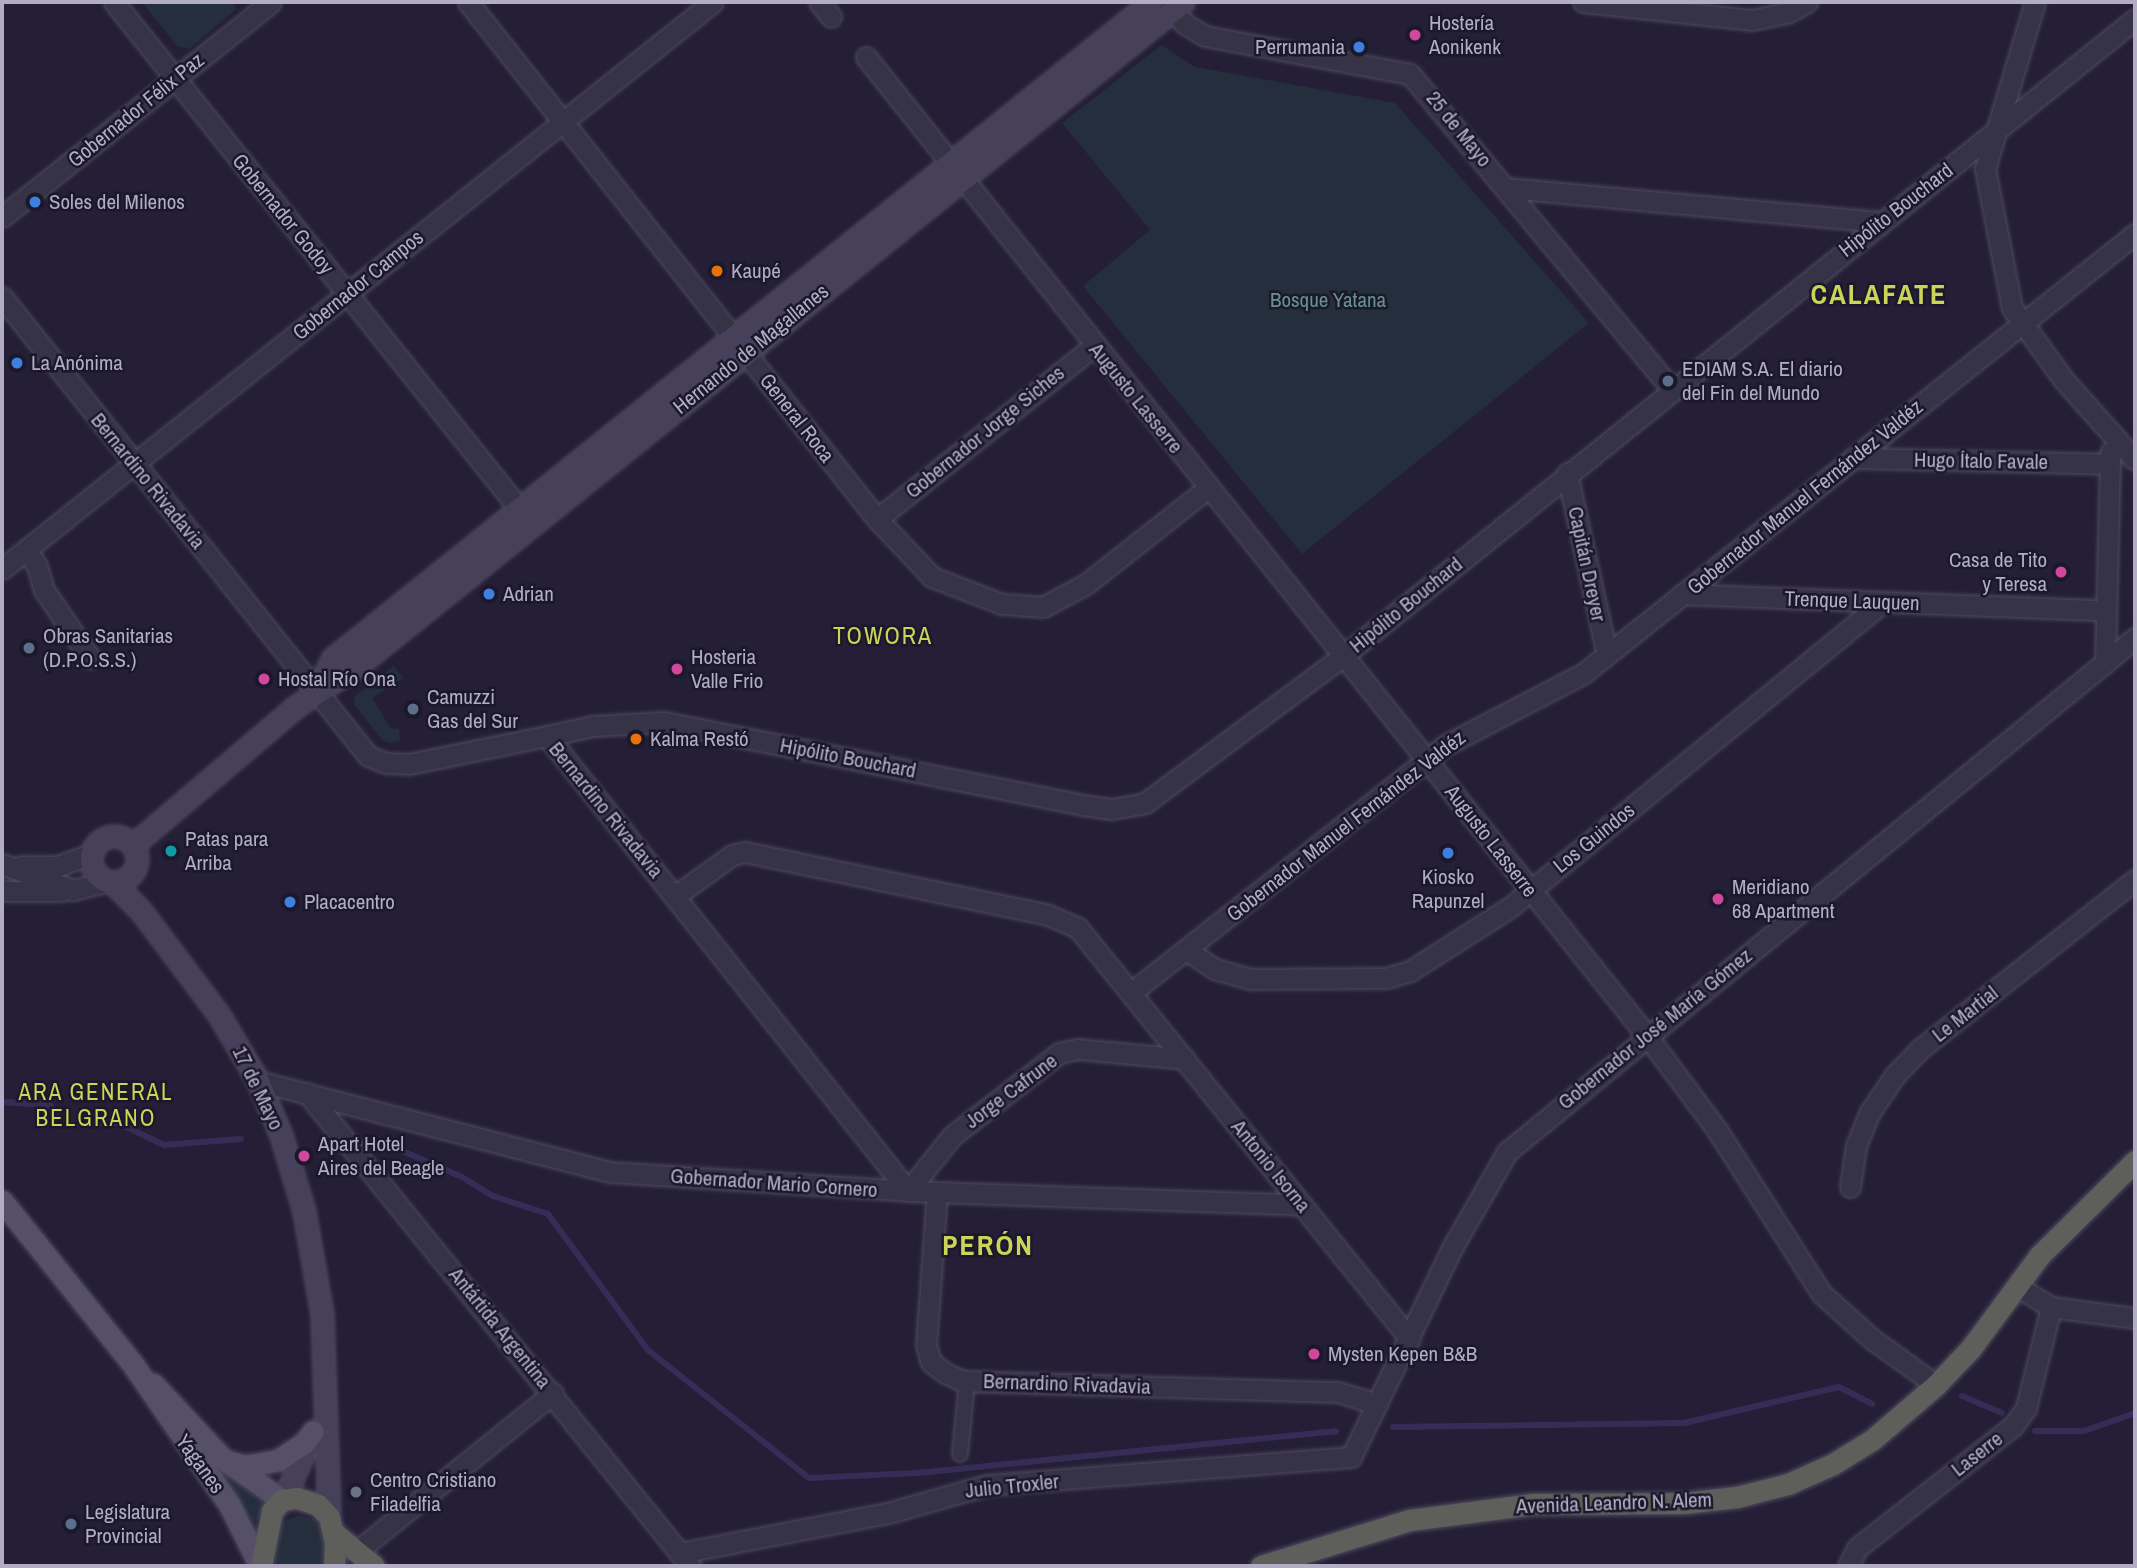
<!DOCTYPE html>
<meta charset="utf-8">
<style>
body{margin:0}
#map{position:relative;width:2137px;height:1568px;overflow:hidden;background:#241f36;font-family:"Archivo Narrow",sans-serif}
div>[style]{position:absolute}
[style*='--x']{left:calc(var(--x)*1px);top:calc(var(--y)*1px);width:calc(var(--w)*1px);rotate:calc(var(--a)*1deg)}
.green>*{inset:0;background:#252e3c}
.stream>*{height:6px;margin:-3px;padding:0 3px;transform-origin:3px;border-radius:3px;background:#362d57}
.roads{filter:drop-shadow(0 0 2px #4f4a5f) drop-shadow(0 0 2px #4f4a5f)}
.pedestrian>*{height:14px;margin:-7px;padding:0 7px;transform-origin:7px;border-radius:7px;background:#373347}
.minor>*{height:19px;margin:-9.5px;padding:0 9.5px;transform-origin:9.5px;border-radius:9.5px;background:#373347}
.secondary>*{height:21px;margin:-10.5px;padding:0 10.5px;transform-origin:10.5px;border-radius:10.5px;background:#47405a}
.secondary>.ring{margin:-10.5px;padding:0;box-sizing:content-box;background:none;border:21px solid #47405a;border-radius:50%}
.primary>*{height:21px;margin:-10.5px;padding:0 10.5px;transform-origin:10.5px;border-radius:10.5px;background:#555067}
.trunk>*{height:21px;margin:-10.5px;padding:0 10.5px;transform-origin:10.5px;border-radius:10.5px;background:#5e5e5b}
.dots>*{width:19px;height:19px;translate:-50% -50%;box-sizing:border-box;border:4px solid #1c182b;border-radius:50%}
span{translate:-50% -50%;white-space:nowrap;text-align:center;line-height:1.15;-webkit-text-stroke:5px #1c182b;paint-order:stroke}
.poi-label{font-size:21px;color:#b2acc4}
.left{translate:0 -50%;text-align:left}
.right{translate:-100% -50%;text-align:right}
.street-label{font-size:21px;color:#b2acc4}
.park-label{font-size:21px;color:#64948d}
.neighbourhood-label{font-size:23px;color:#ccd458;letter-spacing:2px}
.quarter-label{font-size:24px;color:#ccd458;letter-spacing:2px}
.district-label{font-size:28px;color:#ccd458;font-weight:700;letter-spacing:2px}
.frame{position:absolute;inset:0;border:4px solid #b2acc4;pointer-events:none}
</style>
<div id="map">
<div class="green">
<i style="clip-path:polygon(142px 2px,231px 2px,237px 9px,189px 49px,177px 46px)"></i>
<i style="clip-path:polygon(1161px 45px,1195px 67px,1395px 103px,1589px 323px,1302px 554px,1083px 286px,1150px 230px,1062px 123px)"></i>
<i style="clip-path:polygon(394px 666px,403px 678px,372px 698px,391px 729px,399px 728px,400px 741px,390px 743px,382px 740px,354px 704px,355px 696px)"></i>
<i style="clip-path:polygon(168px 1406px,269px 1501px,256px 1522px,252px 1521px)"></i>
<i style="clip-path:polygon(299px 1515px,314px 1519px,324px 1528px,325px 1566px,269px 1566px,279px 1523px)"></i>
</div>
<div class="stream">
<i style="--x:2;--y:1102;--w:48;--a:3.6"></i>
<i style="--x:50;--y:1105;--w:22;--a:60"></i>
<i style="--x:61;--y:1124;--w:57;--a:-1"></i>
<i style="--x:118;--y:1123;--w:51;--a:25.6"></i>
<i style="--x:164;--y:1145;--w:77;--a:-4.5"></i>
<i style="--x:356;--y:1142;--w:35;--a:7"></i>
<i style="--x:391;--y:1146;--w:77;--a:23.6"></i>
<i style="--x:462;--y:1177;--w:36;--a:32"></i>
<i style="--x:493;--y:1196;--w:58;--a:18.1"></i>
<i style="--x:548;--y:1214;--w:169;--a:53.7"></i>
<i style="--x:648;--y:1350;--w:206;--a:38.5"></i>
<i style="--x:809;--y:1478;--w:108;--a:-2.7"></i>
<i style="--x:917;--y:1473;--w:421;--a:-5.7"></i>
<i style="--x:1962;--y:1396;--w:43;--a:23"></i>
<i style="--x:1393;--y:1427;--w:291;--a:-0.8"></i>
<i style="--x:1684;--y:1423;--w:159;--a:-13.1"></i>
<i style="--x:1839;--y:1387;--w:37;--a:27"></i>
<i style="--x:2035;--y:1431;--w:49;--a:0"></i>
<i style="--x:2084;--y:1431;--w:54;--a:-19.4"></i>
</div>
<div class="roads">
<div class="pedestrian">
<i style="--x:960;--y:1454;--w:73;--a:-84.5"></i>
</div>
<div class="minor">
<i style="--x:114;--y:2;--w:665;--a:51.35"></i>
<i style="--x:468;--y:2;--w:659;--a:51.65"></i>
<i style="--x:877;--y:519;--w:80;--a:46.5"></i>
<i style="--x:932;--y:577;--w:75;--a:21.1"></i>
<i style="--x:1002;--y:604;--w:41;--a:4.2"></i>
<i style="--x:1043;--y:607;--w:49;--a:-28.1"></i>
<i style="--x:1086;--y:584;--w:155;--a:-38.2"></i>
<i style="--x:819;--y:2;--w:19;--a:51"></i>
<i style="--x:1167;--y:2;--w:28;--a:51"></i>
<i style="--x:1185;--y:24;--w:23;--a:31"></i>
<i style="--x:1205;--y:36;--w:208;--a:10.5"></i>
<i style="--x:1410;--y:74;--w:408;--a:50.3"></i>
<i style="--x:1583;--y:2;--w:170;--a:6.1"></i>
<i style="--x:1752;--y:20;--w:38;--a:-12"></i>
<i style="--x:1789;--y:12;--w:21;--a:-29"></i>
<i style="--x:2035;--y:2;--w:174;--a:106.7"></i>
<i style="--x:1985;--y:169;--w:142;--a:79"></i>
<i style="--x:2012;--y:308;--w:87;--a:54.3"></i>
<i style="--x:2063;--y:379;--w:108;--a:48.4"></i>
<i style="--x:866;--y:57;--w:1252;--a:51.42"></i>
<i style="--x:1647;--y:1036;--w:117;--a:53.3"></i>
<i style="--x:1717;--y:1130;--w:195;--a:57.4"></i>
<i style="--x:1822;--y:1294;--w:67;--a:42"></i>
<i style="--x:1872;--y:1339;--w:79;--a:35.7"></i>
<i style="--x:1507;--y:188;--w:374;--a:5.2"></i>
<i style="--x:2;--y:217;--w:344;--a:-38.6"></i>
<i style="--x:2;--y:297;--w:587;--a:51.43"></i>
<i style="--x:368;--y:756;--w:19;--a:21"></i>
<i style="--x:386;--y:763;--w:23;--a:2"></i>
<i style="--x:409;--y:764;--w:141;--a:-11.5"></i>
<i style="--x:547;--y:736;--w:581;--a:51.57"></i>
<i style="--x:908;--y:1191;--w:70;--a:-51.3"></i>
<i style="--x:952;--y:1136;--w:135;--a:-37.8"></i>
<i style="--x:1059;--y:1053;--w:19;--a:-12"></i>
<i style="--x:1078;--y:1049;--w:107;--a:5.3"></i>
<i style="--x:1853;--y:458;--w:257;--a:1.3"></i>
<i style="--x:1567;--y:473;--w:186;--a:77.6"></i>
<i style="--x:877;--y:519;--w:278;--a:-38.6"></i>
<i style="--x:26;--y:550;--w:19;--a:55"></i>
<i style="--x:37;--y:566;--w:25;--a:74"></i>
<i style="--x:44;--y:590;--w:82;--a:55.9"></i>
<i style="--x:2;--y:569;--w:909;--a:-38.57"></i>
<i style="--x:1682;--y:594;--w:424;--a:2.2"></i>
<i style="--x:2105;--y:663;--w:211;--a:-88.6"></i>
<i style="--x:547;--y:736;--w:47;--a:-12.3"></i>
<i style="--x:593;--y:726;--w:71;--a:-3.2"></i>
<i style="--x:664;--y:722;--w:426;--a:11.2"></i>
<i style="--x:1082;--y:805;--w:30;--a:8"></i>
<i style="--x:1112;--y:809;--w:34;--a:-10"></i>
<i style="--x:1145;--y:803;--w:247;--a:-36.6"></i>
<i style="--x:1343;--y:656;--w:1016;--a:-38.81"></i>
<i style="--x:2;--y:864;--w:76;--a:20.1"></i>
<i style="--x:73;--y:890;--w:33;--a:-14"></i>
<i style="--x:21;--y:866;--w:37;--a:0"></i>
<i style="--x:58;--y:866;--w:35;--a:-20"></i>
<i style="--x:2;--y:891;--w:60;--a:0"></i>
<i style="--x:675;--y:896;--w:70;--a:-35.7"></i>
<i style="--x:732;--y:855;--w:13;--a:-13"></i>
<i style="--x:745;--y:852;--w:309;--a:11.7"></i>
<i style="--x:1048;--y:915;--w:33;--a:23"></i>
<i style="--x:1078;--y:928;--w:528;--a:51.07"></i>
<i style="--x:1188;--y:951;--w:32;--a:34"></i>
<i style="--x:1215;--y:969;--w:37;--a:16"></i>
<i style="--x:1251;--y:979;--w:135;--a:-0.4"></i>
<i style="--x:1386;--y:978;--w:25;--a:-16"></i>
<i style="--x:1410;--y:971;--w:117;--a:-32.5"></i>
<i style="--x:1509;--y:908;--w:483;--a:-39.3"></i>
<i style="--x:1133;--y:991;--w:396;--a:-38.2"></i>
<i style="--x:1444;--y:746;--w:158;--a:-27.5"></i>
<i style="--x:1584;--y:673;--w:705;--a:-38.55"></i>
<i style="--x:258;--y:1081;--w:364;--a:14.5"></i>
<i style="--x:610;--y:1172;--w:299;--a:3.6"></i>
<i style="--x:908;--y:1191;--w:394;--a:2"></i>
<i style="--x:307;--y:1093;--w:609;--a:51"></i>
<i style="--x:1850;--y:1187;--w:41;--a:-81.7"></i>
<i style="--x:1856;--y:1146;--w:37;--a:-68"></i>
<i style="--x:1870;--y:1112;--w:45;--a:-56"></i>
<i style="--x:1895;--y:1075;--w:36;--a:-46"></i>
<i style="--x:1920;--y:1049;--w:273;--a:-38.2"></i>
<i style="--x:937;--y:1192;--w:153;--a:94.1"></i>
<i style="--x:926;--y:1345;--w:18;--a:74"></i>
<i style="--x:931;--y:1362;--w:18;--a:38"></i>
<i style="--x:945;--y:1373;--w:20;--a:24"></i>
<i style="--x:963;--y:1381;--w:375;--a:1.7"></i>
<i style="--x:1338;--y:1392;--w:41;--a:17.1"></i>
<i style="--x:2016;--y:1286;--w:41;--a:31"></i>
<i style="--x:2051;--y:1307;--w:85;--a:7.5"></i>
<i style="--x:356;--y:1552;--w:253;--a:-38.9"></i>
<i style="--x:680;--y:1553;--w:212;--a:-10.9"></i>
<i style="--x:888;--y:1513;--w:102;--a:-15.9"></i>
<i style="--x:986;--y:1485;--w:366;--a:-4.4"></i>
<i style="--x:1351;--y:1457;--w:232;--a:-64.2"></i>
<i style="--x:1452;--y:1248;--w:111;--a:-60.2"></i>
<i style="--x:1507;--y:1152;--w:812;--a:-39.3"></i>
<i style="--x:1848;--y:1566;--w:20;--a:-63"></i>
<i style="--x:1857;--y:1548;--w:198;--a:-38"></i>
<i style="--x:2013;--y:1426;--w:22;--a:-54"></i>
<i style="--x:2026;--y:1408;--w:104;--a:-76.1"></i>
</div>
<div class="secondary">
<i style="--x:316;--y:691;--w:36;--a:-63"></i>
<i style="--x:332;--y:659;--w:1050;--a:-38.74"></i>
<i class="ring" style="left:91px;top:836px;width:25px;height:25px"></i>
<i style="--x:133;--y:845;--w:213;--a:-40.4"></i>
<i style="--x:295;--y:707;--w:74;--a:-33.5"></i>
<i style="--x:357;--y:666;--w:1060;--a:-38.79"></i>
<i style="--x:112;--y:882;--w:41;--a:45"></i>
<i style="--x:141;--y:911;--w:130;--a:53.1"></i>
<i style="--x:219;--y:1015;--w:77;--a:59.4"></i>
<i style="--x:258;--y:1081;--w:59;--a:66.9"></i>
<i style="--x:281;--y:1135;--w:79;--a:73.2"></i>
<i style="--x:304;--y:1211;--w:105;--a:80.1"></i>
<i style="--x:322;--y:1314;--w:203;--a:88"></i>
<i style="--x:284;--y:1499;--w:74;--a:-66.9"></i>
</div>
<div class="primary">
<i style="--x:2;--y:1201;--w:211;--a:51.3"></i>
<i style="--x:134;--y:1366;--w:168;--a:55.5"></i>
<i style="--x:229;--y:1504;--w:69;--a:63.4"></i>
<i style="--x:153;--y:1384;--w:101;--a:47"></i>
<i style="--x:222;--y:1458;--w:73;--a:35"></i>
<i style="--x:230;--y:1462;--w:16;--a:15"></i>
<i style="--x:245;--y:1466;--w:34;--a:-10"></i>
<i style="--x:278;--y:1460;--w:30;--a:-33"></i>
<i style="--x:303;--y:1444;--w:16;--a:-52"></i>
</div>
<div class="trunk">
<i style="--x:333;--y:1532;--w:53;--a:39.7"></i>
<i style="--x:261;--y:1566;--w:56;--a:-78.7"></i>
<i style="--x:272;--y:1511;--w:15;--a:-48"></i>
<i style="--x:282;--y:1500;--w:15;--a:-8"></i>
<i style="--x:297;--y:1498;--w:22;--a:18"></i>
<i style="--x:318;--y:1505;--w:16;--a:47"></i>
<i style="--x:329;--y:1517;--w:26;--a:77"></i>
<i style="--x:335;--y:1542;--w:24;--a:92"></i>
<i style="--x:1261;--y:1566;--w:156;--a:-17.2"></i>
<i style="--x:1410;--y:1520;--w:124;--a:-7.4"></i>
<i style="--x:1533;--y:1504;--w:151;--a:-0.4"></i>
<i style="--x:1684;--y:1503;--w:53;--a:-6.5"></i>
<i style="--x:1737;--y:1497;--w:53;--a:-14.3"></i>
<i style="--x:1788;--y:1484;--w:49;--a:-24"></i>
<i style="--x:1833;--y:1464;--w:46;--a:-31.6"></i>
<i style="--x:1872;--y:1440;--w:84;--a:-40.7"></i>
<i style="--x:1936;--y:1385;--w:51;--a:-46.6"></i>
<i style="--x:1971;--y:1348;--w:114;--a:-53.5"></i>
<i style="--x:2039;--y:1256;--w:135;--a:-44.7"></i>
</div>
</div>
<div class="dots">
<i style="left:1415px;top:35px;background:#d1479c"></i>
<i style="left:1359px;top:47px;background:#3f7fe0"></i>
<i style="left:35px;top:202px;background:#3f7fe0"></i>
<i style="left:717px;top:271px;background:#e8710a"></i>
<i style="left:17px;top:363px;background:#3f7fe0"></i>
<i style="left:1668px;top:381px;background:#5c6f8a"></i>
<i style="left:2061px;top:572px;background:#d1479c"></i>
<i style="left:489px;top:594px;background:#3f7fe0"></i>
<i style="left:29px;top:648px;background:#5c6f8a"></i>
<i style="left:677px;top:669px;background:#d1479c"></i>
<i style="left:264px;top:679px;background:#d1479c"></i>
<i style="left:413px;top:709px;background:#5c6f8a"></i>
<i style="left:636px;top:739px;background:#e8710a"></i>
<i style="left:171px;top:851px;background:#0f9aa8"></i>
<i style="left:1448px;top:853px;background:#3f7fe0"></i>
<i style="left:1718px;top:899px;background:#d1479c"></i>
<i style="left:290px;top:902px;background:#3f7fe0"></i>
<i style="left:304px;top:1156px;background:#d1479c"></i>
<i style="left:1314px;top:1354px;background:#d1479c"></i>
<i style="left:356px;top:1492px;background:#6b7280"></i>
<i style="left:71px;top:1524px;background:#5c6f8a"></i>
</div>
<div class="poi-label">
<span class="left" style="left:1429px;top:35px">Hostería<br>Aonikenk</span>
<span class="right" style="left:1345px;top:47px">Perrumania</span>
<span class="left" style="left:49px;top:202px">Soles del Milenos</span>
<span class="left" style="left:731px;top:271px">Kaupé</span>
<span class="left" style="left:31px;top:363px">La Anónima</span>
<span class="left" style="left:1682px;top:381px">EDIAM S.A. El diario<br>del Fin del Mundo</span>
<span class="right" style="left:2047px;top:572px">Casa de Tito<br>y Teresa</span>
<span class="left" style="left:503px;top:594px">Adrian</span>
<span class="left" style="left:43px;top:648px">Obras Sanitarias<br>(D.P.O.S.S.)</span>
<span class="left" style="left:691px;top:669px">Hosteria<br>Valle Frio</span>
<span class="left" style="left:278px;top:679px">Hostal Río Ona</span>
<span class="left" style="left:427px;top:709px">Camuzzi<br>Gas del Sur</span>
<span class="left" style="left:650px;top:739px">Kalma Restó</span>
<span class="left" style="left:185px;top:851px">Patas para<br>Arriba</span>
<span style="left:1448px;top:889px">Kiosko<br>Rapunzel</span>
<span class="left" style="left:1732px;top:899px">Meridiano<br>68 Apartment</span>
<span class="left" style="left:304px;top:902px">Placacentro</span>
<span class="left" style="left:318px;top:1156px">Apart Hotel<br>Aires del Beagle</span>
<span class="left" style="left:1328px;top:1354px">Mysten Kepen B&amp;B</span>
<span class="left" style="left:370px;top:1492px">Centro Cristiano<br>Filadelfia</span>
<span class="left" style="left:85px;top:1524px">Legislatura<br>Provincial</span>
</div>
<div class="street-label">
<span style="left:136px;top:110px;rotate:-39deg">Gobernador Félix Paz</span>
<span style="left:1459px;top:129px;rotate:51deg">25 de Mayo</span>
<span style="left:1896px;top:210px;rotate:-38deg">Hipólito Bouchard</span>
<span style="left:283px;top:214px;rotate:51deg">Gobernador Godoy</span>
<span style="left:358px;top:285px;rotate:-39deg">Gobernador Campos</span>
<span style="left:751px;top:349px;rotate:-39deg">Hernando de Magallanes</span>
<span style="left:1136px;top:398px;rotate:51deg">Augusto Lasserre</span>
<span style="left:797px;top:418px;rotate:52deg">General Roca</span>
<span style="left:985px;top:432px;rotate:-39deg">Gobernador Jorge Siches</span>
<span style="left:1981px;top:461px;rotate:1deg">Hugo Ítalo Favale</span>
<span style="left:148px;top:481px;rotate:51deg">Bernardino Rivadavia</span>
<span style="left:1805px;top:497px;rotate:-39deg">Gobernador Manuel Fernández Valdéz</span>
<span style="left:1587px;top:564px;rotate:78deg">Capitán Dreyer</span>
<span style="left:1852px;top:601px;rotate:2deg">Trenque Lauquen</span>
<span style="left:1406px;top:605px;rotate:-39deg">Hipólito Bouchard</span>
<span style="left:848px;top:758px;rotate:11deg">Hipólito Bouchard</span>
<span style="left:606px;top:810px;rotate:51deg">Bernardino Rivadavia</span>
<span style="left:1346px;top:826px;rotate:-38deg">Gobernador Manuel Fernández Valdéz</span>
<span style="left:1594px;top:838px;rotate:-39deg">Los Guindos</span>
<span style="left:1491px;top:841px;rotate:52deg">Augusto Lasserre</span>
<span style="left:1965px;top:1014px;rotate:-38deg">Le Martial</span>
<span style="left:1655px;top:1029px;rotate:-39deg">Gobernador José María Gómez</span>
<span style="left:258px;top:1088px;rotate:64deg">17 de Mayo</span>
<span style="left:1011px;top:1091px;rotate:-37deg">Jorge Cafrune</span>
<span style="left:1271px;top:1166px;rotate:51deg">Antonio Isorna</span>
<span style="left:774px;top:1183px;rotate:4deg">Gobernador Mario Cornero</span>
<span style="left:500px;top:1328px;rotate:51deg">Antártida Argentina</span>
<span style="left:1067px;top:1384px;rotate:2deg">Bernardino Rivadavia</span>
<span style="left:1977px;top:1454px;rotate:-38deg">Laserre</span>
<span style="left:200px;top:1464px;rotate:54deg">Yaganes</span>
<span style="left:1012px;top:1486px;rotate:-6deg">Julio Troxler</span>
<span style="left:1614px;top:1503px;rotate:-2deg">Avenida Leandro N. Alem</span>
</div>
<div class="park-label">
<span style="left:1328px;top:300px">Bosque Yatana</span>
</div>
<div class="neighbourhood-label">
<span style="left:96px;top:1105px">ARA GENERAL<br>BELGRANO</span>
</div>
<div class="quarter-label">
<span style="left:883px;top:636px">TOWORA</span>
</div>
<div class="district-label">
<span style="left:1879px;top:294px">CALAFATE</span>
<span style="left:988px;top:1245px">PERÓN</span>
</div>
<div class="frame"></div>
</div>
